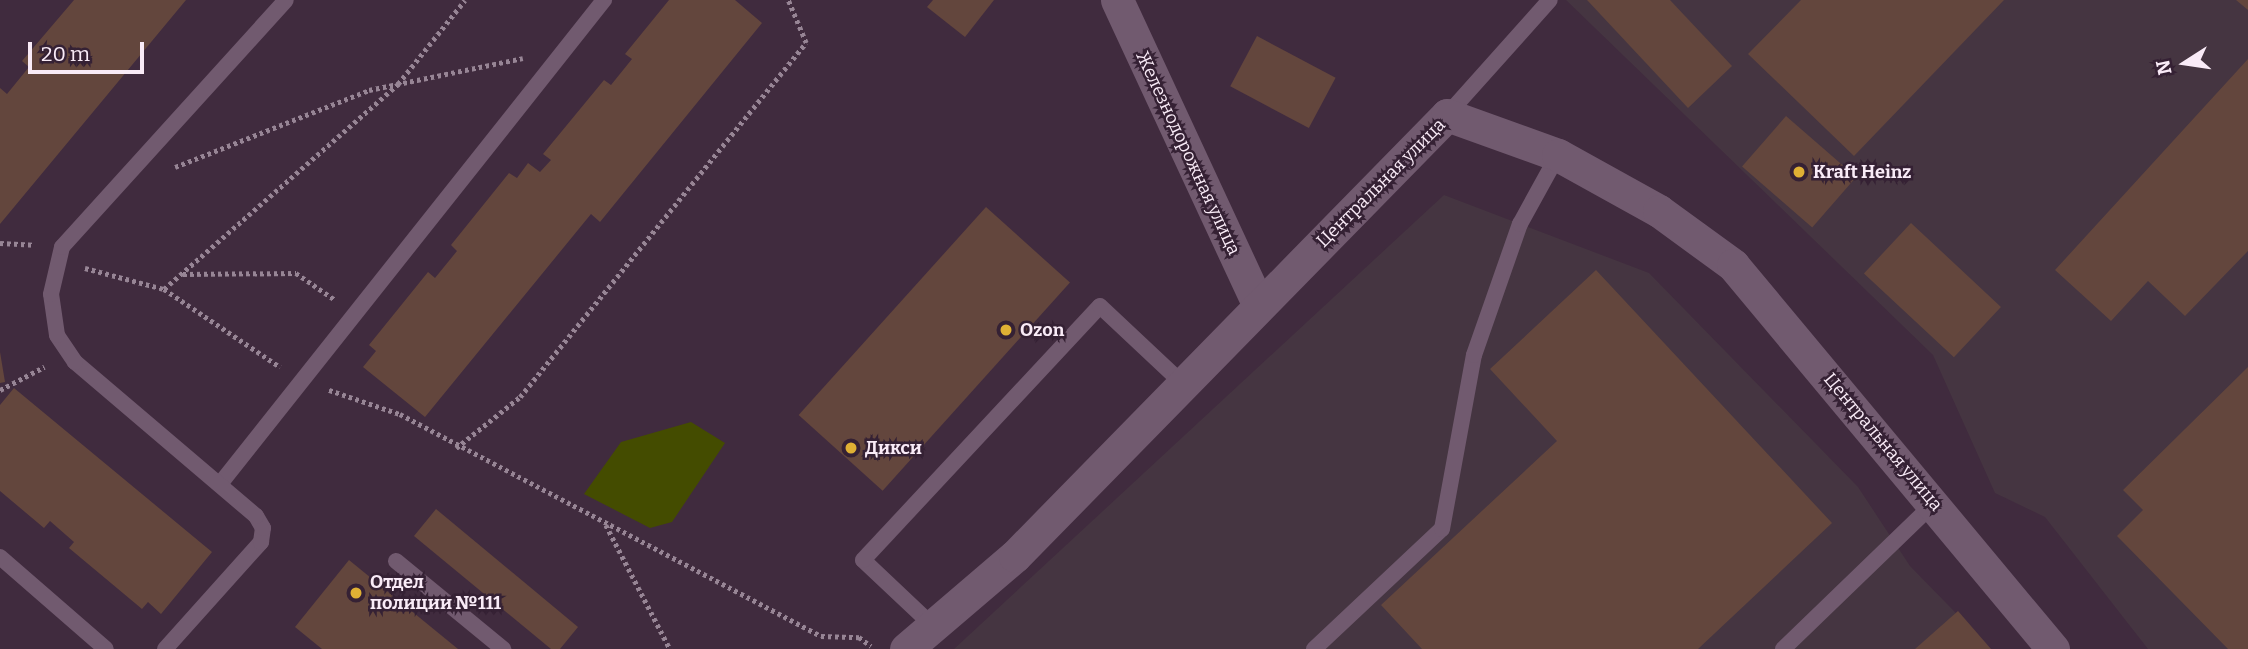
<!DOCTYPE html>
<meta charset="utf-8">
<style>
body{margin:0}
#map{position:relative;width:2248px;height:649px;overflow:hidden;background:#402b3e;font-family:Bitter,serif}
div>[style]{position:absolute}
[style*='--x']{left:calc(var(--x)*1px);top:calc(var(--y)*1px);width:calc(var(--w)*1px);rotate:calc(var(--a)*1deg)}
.industrial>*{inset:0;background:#453541}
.green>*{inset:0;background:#444c00}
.building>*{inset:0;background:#63463d;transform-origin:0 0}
.path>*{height:4.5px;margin-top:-2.25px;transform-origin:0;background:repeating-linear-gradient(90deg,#978595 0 3.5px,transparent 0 7px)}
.lane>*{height:16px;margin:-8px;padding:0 8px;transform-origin:8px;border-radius:8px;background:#715a6f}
.street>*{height:33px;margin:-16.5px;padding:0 16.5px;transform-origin:16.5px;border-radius:16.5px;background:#715a6f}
.dots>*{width:19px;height:19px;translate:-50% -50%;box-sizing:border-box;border:4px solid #352134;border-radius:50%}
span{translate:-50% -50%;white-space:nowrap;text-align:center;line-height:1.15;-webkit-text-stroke:5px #352134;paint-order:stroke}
.street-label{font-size:18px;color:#f9ebf7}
.poi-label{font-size:18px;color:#f9ebf7;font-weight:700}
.left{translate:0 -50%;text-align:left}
.north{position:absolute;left:2150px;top:28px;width:70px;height:70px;-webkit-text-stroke:5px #352134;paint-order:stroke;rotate:258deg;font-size:19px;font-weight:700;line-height:28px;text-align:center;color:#f9ebf7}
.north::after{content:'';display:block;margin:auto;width:24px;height:32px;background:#f9ebf7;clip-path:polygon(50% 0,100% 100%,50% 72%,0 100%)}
.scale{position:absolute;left:28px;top:42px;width:116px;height:32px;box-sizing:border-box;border:4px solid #f9ebf7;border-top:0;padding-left:9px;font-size:21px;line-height:24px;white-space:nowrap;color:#f9ebf7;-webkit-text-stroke:5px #352134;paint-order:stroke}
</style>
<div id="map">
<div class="industrial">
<i style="clip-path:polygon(1566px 0,2248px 0,2248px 649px,2148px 649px,2045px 517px,1995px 493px,1933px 355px)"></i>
<i style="clip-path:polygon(1444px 195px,1649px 273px,1858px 487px,1910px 566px,1991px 649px,954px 649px)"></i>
</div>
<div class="green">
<i style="clip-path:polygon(691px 422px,725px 443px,672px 522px,650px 528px,584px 494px,621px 442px)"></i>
</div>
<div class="building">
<i style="clip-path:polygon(74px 0,186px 0,0 224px,0 88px,7px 94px,29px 67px,22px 61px)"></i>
<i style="clip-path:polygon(669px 0,735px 0,762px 23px,600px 222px,591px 214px,425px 417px,363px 367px,376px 351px,369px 345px,428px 272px,435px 278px,457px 251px,451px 245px,509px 173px,517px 178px,528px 163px,540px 172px,551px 160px,543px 154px,604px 80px,611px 85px,632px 59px,625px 54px)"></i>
<i style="clip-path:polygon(933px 0,994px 0,965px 37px,927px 7px)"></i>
<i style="clip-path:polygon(1587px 0,1670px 0,1732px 66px,1688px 108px)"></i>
<i style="clip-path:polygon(1801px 0,2004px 0,1854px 156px,1748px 54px)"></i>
<i style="clip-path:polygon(2236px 0,2248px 0,2248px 10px)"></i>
<i style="left:1257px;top:36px;width:89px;height:57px;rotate:28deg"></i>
<i style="clip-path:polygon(2248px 59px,2248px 251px,2185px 316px,2148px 281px,2111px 321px,2055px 270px)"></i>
<i style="left:1786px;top:116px;width:93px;height:67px;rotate:41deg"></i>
<i style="left:986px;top:207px;width:113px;height:280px;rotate:42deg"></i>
<i style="left:1911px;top:223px;width:123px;height:69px;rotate:43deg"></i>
<i style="clip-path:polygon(1596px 270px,1832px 523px,1698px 649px,1422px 649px,1381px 605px,1557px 441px,1490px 369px)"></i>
<i style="clip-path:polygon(0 352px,5px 382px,0 383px)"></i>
<i style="clip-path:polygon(2248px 367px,2248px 649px,2228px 649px,2117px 536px,2143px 510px,2123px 490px)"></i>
<i style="clip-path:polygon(14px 388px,212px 552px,161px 614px,148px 602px,142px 609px,69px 548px,74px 542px,50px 521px,44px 528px,0 491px,0 405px)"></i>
<i style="clip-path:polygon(436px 509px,578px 627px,560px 649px,551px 649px,414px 536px)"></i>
<i style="clip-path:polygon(349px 560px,458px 649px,322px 649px,295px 627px)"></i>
<i style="clip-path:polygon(1958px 611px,1991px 649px,1915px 649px)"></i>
</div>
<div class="path">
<i style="--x:175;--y:167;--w:209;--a:-21.6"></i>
<i style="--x:369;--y:90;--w:157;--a:-11.7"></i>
<i style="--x:0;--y:243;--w:34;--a:3"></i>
<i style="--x:85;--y:268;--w:82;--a:14.9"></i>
<i style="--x:164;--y:289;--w:140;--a:33.9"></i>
<i style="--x:183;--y:274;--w:113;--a:-0.5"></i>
<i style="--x:296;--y:273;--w:46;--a:34.4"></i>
<i style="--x:164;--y:289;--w:311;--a:-41.2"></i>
<i style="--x:398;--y:84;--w:107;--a:-51.4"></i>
<i style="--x:0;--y:390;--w:50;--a:-27.6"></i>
<i style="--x:329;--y:390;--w:75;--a:18.7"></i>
<i style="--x:400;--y:414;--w:476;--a:27.8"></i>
<i style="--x:821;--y:636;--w:38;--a:2"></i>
<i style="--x:859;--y:637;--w:15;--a:37"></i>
<i style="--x:456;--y:448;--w:82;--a:-38.6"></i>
<i style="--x:520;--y:397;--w:455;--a:-51.1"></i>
<i style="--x:806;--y:43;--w:47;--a:-112.7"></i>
<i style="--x:606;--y:525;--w:140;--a:62.7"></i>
</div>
<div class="lane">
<i style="--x:1447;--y:115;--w:154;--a:-48.2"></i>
<i style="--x:220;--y:484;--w:618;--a:-51.57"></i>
<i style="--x:0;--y:557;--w:140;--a:41"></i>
<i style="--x:396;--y:561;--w:139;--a:39.4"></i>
<i style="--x:933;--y:626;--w:96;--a:-136.7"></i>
<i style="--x:863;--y:560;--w:347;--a:-47"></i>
<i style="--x:1100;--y:306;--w:114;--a:43.2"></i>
<i style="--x:165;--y:649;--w:144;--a:-48.1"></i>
<i style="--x:261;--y:542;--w:14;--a:-82"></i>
<i style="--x:263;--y:528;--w:14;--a:-120"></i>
<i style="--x:256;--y:516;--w:238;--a:-139.6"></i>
<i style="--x:75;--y:362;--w:32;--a:-124"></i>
<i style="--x:57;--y:335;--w:41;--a:-98.3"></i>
<i style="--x:51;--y:294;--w:48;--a:-76.8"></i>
<i style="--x:62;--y:247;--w:333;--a:-47.8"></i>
<i style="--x:1314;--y:649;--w:175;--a:-43.2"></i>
<i style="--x:1442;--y:529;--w:177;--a:-79.6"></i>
<i style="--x:1474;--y:355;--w:139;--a:-70.7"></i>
<i style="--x:1520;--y:224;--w:79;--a:-61.2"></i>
<i style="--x:1783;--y:649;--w:211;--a:-44"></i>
</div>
<div class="street">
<i style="--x:1117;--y:0;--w:337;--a:65.1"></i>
<i style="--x:906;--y:649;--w:143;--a:-40.5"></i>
<i style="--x:1015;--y:556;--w:617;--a:-45.59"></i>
<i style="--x:1447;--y:115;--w:118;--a:19.8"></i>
<i style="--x:1558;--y:155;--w:115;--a:29"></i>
<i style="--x:1659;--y:211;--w:92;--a:36.1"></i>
<i style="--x:1733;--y:265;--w:500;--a:50.2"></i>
</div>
<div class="dots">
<i style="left:1799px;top:172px;background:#dfb034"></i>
<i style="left:1006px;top:330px;background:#dfb034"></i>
<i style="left:851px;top:448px;background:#dfb034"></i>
<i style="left:356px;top:593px;background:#dfb034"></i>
</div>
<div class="street-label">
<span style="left:1188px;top:153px;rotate:65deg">Железнодорожная улица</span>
<span style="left:1381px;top:183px;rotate:-45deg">Центральная улица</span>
<span style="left:1883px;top:442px;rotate:50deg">Центральная улица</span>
</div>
<div class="poi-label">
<span class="left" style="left:1813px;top:172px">Kraft Heinz</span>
<span class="left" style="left:1020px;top:330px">Ozon</span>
<span class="left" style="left:865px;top:448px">Дикси</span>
<span class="left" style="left:370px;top:593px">Отдел<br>полиции №111</span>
</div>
<div class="north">N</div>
<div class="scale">20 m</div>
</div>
